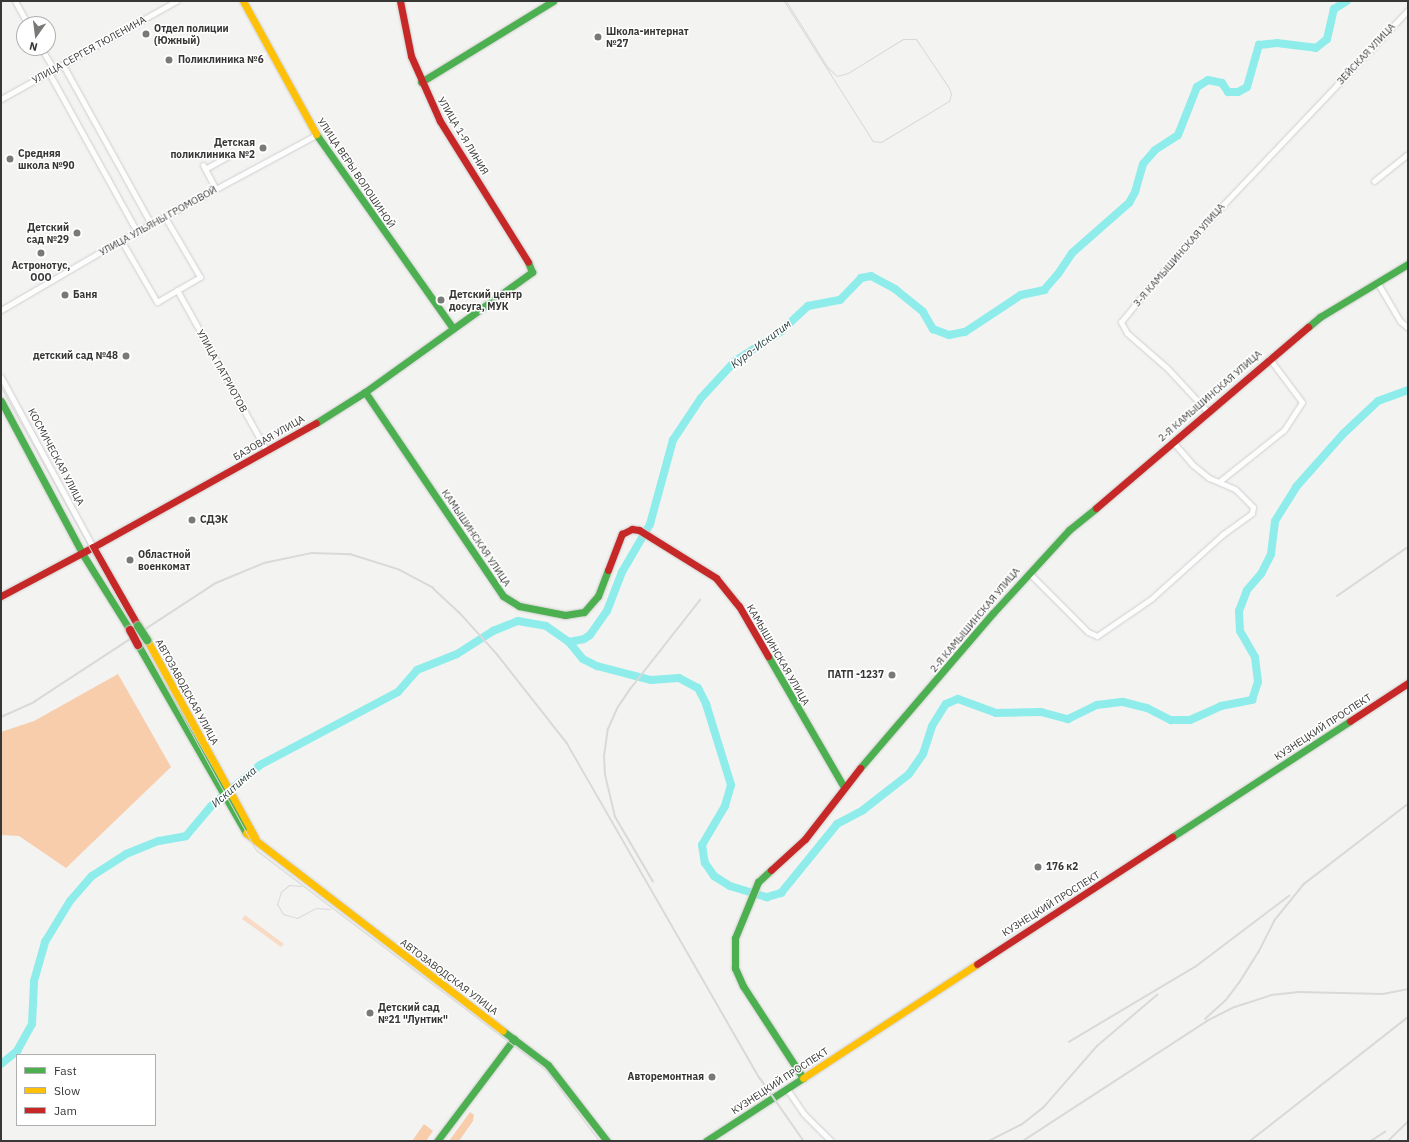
<!DOCTYPE html>
<meta charset="utf-8">
<style>
body{margin:0}
#map{position:relative;width:1409px;height:1142px;overflow:hidden;background:#f3f3f2;font-family:"IBM Plex Sans",sans-serif}
div>[style]{position:absolute}
[style*='--x']{left:calc(var(--x)*1px);top:calc(var(--y)*1px);width:calc(var(--w)*1px);rotate:calc(var(--a)*1deg)}
.green>*{inset:0;background:#f8dbc4}
.forest>*{inset:0;background:#f8cdac}
.river>*{height:8px;margin:-4px;padding:0 4px;transform-origin:4px;border-radius:4px;background:#8eedea}
.roads{filter:drop-shadow(0 0 1px #cfcfce) drop-shadow(0 0 1px #cfcfce)}
.street>*{height:5px;margin:-2.5px;padding:0 2.5px;transform-origin:2.5px;border-radius:2.5px;background:#fdfdfd}
.fast>*{height:7px;margin:-3.5px;padding:0 3.5px;transform-origin:3.5px;border-radius:3.5px;background:#4caf50}
.slow>*{height:7px;margin:-3.5px;padding:0 3.5px;transform-origin:3.5px;border-radius:3.5px;background:#ffc107}
.jam>*{height:7px;margin:-3.5px;padding:0 3.5px;transform-origin:3.5px;border-radius:3.5px;background:#c62828}
.tram>*{height:1px;margin:-0.5px;padding:0 0.5px;transform-origin:0.5px;border-radius:0.5px;background:#d9d9d8}
.rail>*{height:1.5px;margin:-0.75px;padding:0 0.75px;transform-origin:0.75px;border-radius:0.75px;background:#d9d9d8}
.bridges{filter:drop-shadow(0 0 1px #cfcfce) drop-shadow(0 0 1px #cfcfce)}
.fast-bridge>*{height:8px;margin:-4px;padding:0 4px;transform-origin:4px;border-radius:4px;background:#4caf50}
.jam-bridge>*{height:8px;margin:-4px;padding:0 4px;transform-origin:4px;border-radius:4px;background:#c62828}
.dots>*{width:11px;height:11px;translate:-50% -50%;box-sizing:border-box;border:2px solid #fff;border-radius:50%}
span{translate:-50% -50%;white-space:nowrap;text-align:center;line-height:1.15;-webkit-text-stroke:3px #fff;paint-order:stroke}
.poi-label{font-size:10px;color:#373736;font-weight:700}
.left{translate:0 -50%;text-align:left}
.right{translate:-100% -50%;text-align:right}
.street-label{font-size:10px;color:#373736}
.water-label{font-size:11px;color:#1f3736;font-style:italic}
.frame{position:absolute;inset:0;border:2px solid #373736;pointer-events:none}
.legend{position:absolute;left:16px;top:1054px;width:140px;height:72px;box-sizing:border-box;background:#fff;border:1px solid #afafaf;margin:0;padding:5px 7px;list-style:none;font-size:12px;color:#373736}
.legend li{display:flex;align-items:center;gap:8px;height:20px}
.legend b{width:20px;border:1px solid #afafaf}
.north{position:absolute;left:16px;top:16px;width:40px;height:40px;box-sizing:border-box;background:#fff;border:1px solid #afafaf;border-radius:50%;rotate:194deg;font-size:11px;font-weight:700;line-height:16px;text-align:center;color:#373736}
.north::after{content:'';display:block;margin:auto;width:14px;height:18px;background:#797978;clip-path:polygon(50% 0,100% 100%,50% 72%,0 100%)}
</style>
<div id="map">
<div class="green">
<i style="clip-path:polygon(245px 915px,284px 944px,281px 947px,242px 919px)"></i>
</div>
<div class="forest">
<i style="clip-path:polygon(118px 674px,171px 767px,66px 868px,19px 836px,1px 835px,1px 732px,34px 721px)"></i>
<i style="clip-path:polygon(470px 1112px,474px 1115px,473px 1121px,459px 1141px,449px 1141px)"></i>
<i style="clip-path:polygon(424px 1124px,433px 1131px,426px 1141px,412px 1141px)"></i>
</div>
<div class="river">
<i style="--x:569;--y:642;--w:15;--a:-11"></i>
<i style="--x:584;--y:639;--w:7;--a:-34"></i>
<i style="--x:590;--y:635;--w:29;--a:-55"></i>
<i style="--x:607;--y:611;--w:42;--a:-69"></i>
<i style="--x:622;--y:572;--w:56;--a:-59.7"></i>
<i style="--x:650;--y:524;--w:87;--a:-74.7"></i>
<i style="--x:673;--y:440;--w:50;--a:-56.3"></i>
<i style="--x:701;--y:398;--w:50;--a:-47.4"></i>
<i style="--x:735;--y:361;--w:54;--a:-32.8"></i>
<i style="--x:780;--y:332;--w:38;--a:-43"></i>
<i style="--x:808;--y:306;--w:33;--a:-11"></i>
<i style="--x:840;--y:300;--w:30;--a:-46"></i>
<i style="--x:861;--y:278;--w:10;--a:-11"></i>
<i style="--x:871;--y:276;--w:27;--a:28"></i>
<i style="--x:895;--y:289;--w:36;--a:39"></i>
<i style="--x:923;--y:312;--w:20;--a:60"></i>
<i style="--x:933;--y:329;--w:17;--a:21"></i>
<i style="--x:949;--y:335;--w:16;--a:-11"></i>
<i style="--x:965;--y:332;--w:67;--a:-33.5"></i>
<i style="--x:1021;--y:295;--w:24;--a:-12"></i>
<i style="--x:1044;--y:290;--w:21;--a:-49"></i>
<i style="--x:1058;--y:274;--w:25;--a:-56"></i>
<i style="--x:1072;--y:253;--w:76;--a:-41.3"></i>
<i style="--x:1129;--y:203;--w:13;--a:-61"></i>
<i style="--x:1135;--y:192;--w:29;--a:-74"></i>
<i style="--x:1143;--y:164;--w:18;--a:-49"></i>
<i style="--x:1155;--y:150;--w:27;--a:-33"></i>
<i style="--x:1178;--y:135;--w:52;--a:-68.4"></i>
<i style="--x:1197;--y:87;--w:13;--a:-32"></i>
<i style="--x:1208;--y:80;--w:14;--a:12"></i>
<i style="--x:1222;--y:83;--w:11;--a:56"></i>
<i style="--x:1228;--y:92;--w:10;--a:0"></i>
<i style="--x:1238;--y:92;--w:10;--a:-29"></i>
<i style="--x:1247;--y:87;--w:44;--a:-74.1"></i>
<i style="--x:1259;--y:45;--w:18;--a:-6"></i>
<i style="--x:1277;--y:43;--w:39;--a:7"></i>
<i style="--x:1316;--y:48;--w:14;--a:-39"></i>
<i style="--x:1327;--y:39;--w:31;--a:-77"></i>
<i style="--x:1334;--y:9;--w:15;--a:-32"></i>
<i style="--x:1;--y:1064;--w:21;--a:-39"></i>
<i style="--x:17;--y:1051;--w:31;--a:-61"></i>
<i style="--x:32;--y:1024;--w:43;--a:-87.3"></i>
<i style="--x:34;--y:981;--w:41;--a:-74.2"></i>
<i style="--x:45;--y:942;--w:48;--a:-58.6"></i>
<i style="--x:70;--y:901;--w:33;--a:-49"></i>
<i style="--x:92;--y:876;--w:40;--a:-32.9"></i>
<i style="--x:126;--y:854;--w:35;--a:-22"></i>
<i style="--x:159;--y:841;--w:27;--a:-10"></i>
<i style="--x:186;--y:836;--w:39;--a:-50"></i>
<i style="--x:211;--y:806;--w:64;--a:-39.9"></i>
<i style="--x:260;--y:765;--w:156;--a:-27.9"></i>
<i style="--x:398;--y:692;--w:29;--a:-49"></i>
<i style="--x:417;--y:670;--w:43;--a:-21.8"></i>
<i style="--x:457;--y:654;--w:43;--a:-32.6"></i>
<i style="--x:493;--y:631;--w:27;--a:-22"></i>
<i style="--x:518;--y:621;--w:28;--a:10"></i>
<i style="--x:546;--y:626;--w:28;--a:35"></i>
<i style="--x:569;--y:642;--w:22;--a:51"></i>
<i style="--x:583;--y:659;--w:16;--a:27"></i>
<i style="--x:597;--y:666;--w:56;--a:14.5"></i>
<i style="--x:651;--y:680;--w:28;--a:-4"></i>
<i style="--x:679;--y:678;--w:21;--a:28"></i>
<i style="--x:698;--y:688;--w:18;--a:63"></i>
<i style="--x:706;--y:704;--w:85;--a:72.8"></i>
<i style="--x:731;--y:785;--w:22;--a:106"></i>
<i style="--x:725;--y:806;--w:45;--a:120.5"></i>
<i style="--x:702;--y:845;--w:18;--a:81"></i>
<i style="--x:705;--y:863;--w:16;--a:55"></i>
<i style="--x:714;--y:876;--w:19;--a:32"></i>
<i style="--x:730;--y:886;--w:39;--a:17"></i>
<i style="--x:767;--y:897;--w:15;--a:-16"></i>
<i style="--x:781;--y:893;--w:89;--a:-50.9"></i>
<i style="--x:837;--y:824;--w:30;--a:-28"></i>
<i style="--x:863;--y:810;--w:58;--a:-38"></i>
<i style="--x:909;--y:774;--w:24;--a:-55"></i>
<i style="--x:923;--y:754;--w:29;--a:-72"></i>
<i style="--x:932;--y:726;--w:26;--a:-58"></i>
<i style="--x:946;--y:704;--w:13;--a:-23"></i>
<i style="--x:958;--y:699;--w:40;--a:20.2"></i>
<i style="--x:996;--y:713;--w:45;--a:-1.3"></i>
<i style="--x:1041;--y:712;--w:28;--a:15"></i>
<i style="--x:1068;--y:719;--w:32;--a:-26"></i>
<i style="--x:1097;--y:705;--w:26;--a:-7"></i>
<i style="--x:1123;--y:702;--w:25;--a:14"></i>
<i style="--x:1147;--y:708;--w:27;--a:27"></i>
<i style="--x:1171;--y:720;--w:19;--a:0"></i>
<i style="--x:1190;--y:720;--w:34;--a:-24"></i>
<i style="--x:1221;--y:706;--w:32;--a:-11"></i>
<i style="--x:1252;--y:700;--w:19;--a:-72"></i>
<i style="--x:1258;--y:682;--w:25;--a:-97"></i>
<i style="--x:1255;--y:657;--w:30;--a:-120"></i>
<i style="--x:1240;--y:631;--w:20;--a:-93"></i>
<i style="--x:1239;--y:611;--w:22;--a:-69"></i>
<i style="--x:1247;--y:590;--w:21;--a:-49"></i>
<i style="--x:1261;--y:574;--w:22;--a:-63"></i>
<i style="--x:1271;--y:554;--w:33;--a:-83"></i>
<i style="--x:1275;--y:521;--w:40;--a:-58"></i>
<i style="--x:1296;--y:487;--w:71;--a:-48.4"></i>
<i style="--x:1343;--y:434;--w:48;--a:-43.3"></i>
<i style="--x:1378;--y:401;--w:32;--a:-20"></i>
</div>
<div class="roads">
<div class="street">
<i style="--x:15;--y:1;--w:26;--a:61"></i>
<i style="--x:41;--y:48;--w:26;--a:59"></i>
<i style="--x:63;--y:65;--w:182;--a:61"></i>
<i style="--x:49;--y:73;--w:182;--a:61"></i>
<i style="--x:1;--y:99;--w:201;--a:-29.2"></i>
<i style="--x:203;--y:165;--w:27;--a:62"></i>
<i style="--x:205;--y:169;--w:26;--a:-29"></i>
<i style="--x:1374;--y:181;--w:43;--a:-38.5"></i>
<i style="--x:121;--y:240;--w:72;--a:59.9"></i>
<i style="--x:157;--y:302;--w:50;--a:-30.2"></i>
<i style="--x:200;--y:277;--w:69;--a:-120.3"></i>
<i style="--x:1377;--y:282;--w:45;--a:59.5"></i>
<i style="--x:1400;--y:321;--w:11;--a:41"></i>
<i style="--x:177;--y:290;--w:185;--a:60.9"></i>
<i style="--x:1;--y:310;--w:139;--a:-30.3"></i>
<i style="--x:121;--y:240;--w:221;--a:-28.3"></i>
<i style="--x:1;--y:377;--w:193;--a:61.6"></i>
<i style="--x:1207;--y:411;--w:59;--a:-132.9"></i>
<i style="--x:1167;--y:368;--w:53;--a:-138.8"></i>
<i style="--x:1127;--y:333;--w:13;--a:-119"></i>
<i style="--x:1121;--y:322;--w:54;--a:-51"></i>
<i style="--x:1155;--y:280;--w:103;--a:-47.8"></i>
<i style="--x:1224;--y:204;--w:267;--a:-46.5"></i>
<i style="--x:1220;--y:481;--w:82;--a:-38.6"></i>
<i style="--x:1284;--y:430;--w:33;--a:-57"></i>
<i style="--x:1302;--y:402;--w:55;--a:-126.9"></i>
<i style="--x:1029;--y:573;--w:83;--a:45"></i>
<i style="--x:1088;--y:632;--w:10;--a:24"></i>
<i style="--x:1097;--y:636;--w:65;--a:-34.4"></i>
<i style="--x:1151;--y:599;--w:96;--a:-42"></i>
<i style="--x:1222;--y:535;--w:37;--a:-36"></i>
<i style="--x:1252;--y:513;--w:6;--a:-81"></i>
<i style="--x:1253;--y:507;--w:25;--a:-135"></i>
<i style="--x:1235;--y:489;--w:28;--a:-157"></i>
<i style="--x:1209;--y:478;--w:21;--a:-141"></i>
<i style="--x:1193;--y:465;--w:30;--a:-131"></i>
<i style="--x:787;--y:1089;--w:30;--a:56"></i>
<i style="--x:804;--y:1114;--w:38;--a:45"></i>
</div>
<div class="fast">
<i style="--x:421;--y:82;--w:155;--a:-31.5"></i>
<i style="--x:316;--y:134;--w:237;--a:54.8"></i>
<i style="--x:1308;--y:327;--w:16;--a:-40"></i>
<i style="--x:1320;--y:317;--w:103;--a:-31.1"></i>
<i style="--x:365;--y:392;--w:246;--a:55.9"></i>
<i style="--x:503;--y:596;--w:19;--a:32"></i>
<i style="--x:519;--y:606;--w:47;--a:11.1"></i>
<i style="--x:565;--y:615;--w:19;--a:-9"></i>
<i style="--x:584;--y:612;--w:21;--a:-49"></i>
<i style="--x:598;--y:596;--w:28;--a:-69"></i>
<i style="--x:1;--y:401;--w:172;--a:61.9"></i>
<i style="--x:316;--y:423;--w:58;--a:-32.3"></i>
<i style="--x:365;--y:392;--w:206;--a:-35.7"></i>
<i style="--x:532;--y:272;--w:11;--a:-112"></i>
<i style="--x:82;--y:553;--w:91;--a:58.1"></i>
<i style="--x:138;--y:645;--w:217;--a:60.1"></i>
<i style="--x:768;--y:656;--w:151;--a:59.9"></i>
<i style="--x:860;--y:768;--w:204;--a:-49.4"></i>
<i style="--x:993;--y:613;--w:113;--a:-47.5"></i>
<i style="--x:1069;--y:530;--w:35;--a:-39"></i>
<i style="--x:1172;--y:837;--w:212;--a:-33.1"></i>
<i style="--x:503;--y:1031;--w:56;--a:37.1"></i>
<i style="--x:548;--y:1065;--w:96;--a:52.2"></i>
<i style="--x:437;--y:1141;--w:128;--a:-53"></i>
<i style="--x:706;--y:1141;--w:116;--a:-33"></i>
<i style="--x:803;--y:1078;--w:110;--a:-123.1"></i>
<i style="--x:743;--y:986;--w:20;--a:-114"></i>
<i style="--x:735;--y:968;--w:30;--a:-90"></i>
<i style="--x:735;--y:938;--w:61;--a:-67.7"></i>
<i style="--x:758;--y:882;--w:18;--a:-43"></i>
</div>
<div class="slow">
<i style="--x:243;--y:1;--w:152;--a:61.2"></i>
<i style="--x:147;--y:640;--w:225;--a:61.3"></i>
<i style="--x:246;--y:833;--w:324;--a:37.6"></i>
<i style="--x:803;--y:1078;--w:208;--a:-33.2"></i>
</div>
<div class="jam">
<i style="--x:400;--y:1;--w:56;--a:78.7"></i>
<i style="--x:411;--y:56;--w:71;--a:66"></i>
<i style="--x:440;--y:121;--w:166;--a:58"></i>
<i style="--x:1096;--y:508;--w:279;--a:-40.5"></i>
<i style="--x:93;--y:547;--w:255;--a:-29.1"></i>
<i style="--x:608;--y:570;--w:39;--a:-69"></i>
<i style="--x:622;--y:534;--w:11;--a:-27"></i>
<i style="--x:632;--y:529;--w:7;--a:8"></i>
<i style="--x:639;--y:530;--w:91;--a:31.9"></i>
<i style="--x:716;--y:578;--w:36;--a:51"></i>
<i style="--x:739;--y:606;--w:58;--a:59.9"></i>
<i style="--x:1;--y:596;--w:104;--a:-28"></i>
<i style="--x:93;--y:547;--w:91;--a:60.3"></i>
<i style="--x:1350;--y:721;--w:69;--a:-33.2"></i>
<i style="--x:771;--y:870;--w:46;--a:-42.4"></i>
<i style="--x:805;--y:839;--w:90;--a:-52.2"></i>
<i style="--x:977;--y:964;--w:233;--a:-33.1"></i>
</div>
</div>
<div class="tram">
<i style="--x:784;--y:1;--w:166;--a:57.6"></i>
<i style="--x:873;--y:141;--w:8;--a:7"></i>
<i style="--x:881;--y:142;--w:79;--a:-31.1"></i>
<i style="--x:949;--y:101;--w:7;--a:-74"></i>
<i style="--x:951;--y:94;--w:6;--a:-108"></i>
<i style="--x:949;--y:88;--w:59;--a:-124"></i>
<i style="--x:916;--y:39;--w:13;--a:180"></i>
<i style="--x:903;--y:39;--w:65;--a:148.3"></i>
<i style="--x:848;--y:73;--w:11;--a:165"></i>
<i style="--x:837;--y:76;--w:12;--a:-138"></i>
<i style="--x:828;--y:68;--w:79;--a:-122.1"></i>
<i style="--x:1;--y:387;--w:529;--a:61.16"></i>
<i style="--x:256;--y:850;--w:363;--a:37.2"></i>
<i style="--x:545;--y:1069;--w:90;--a:53.1"></i>
<i style="--x:301;--y:886;--w:12;--a:-175"></i>
<i style="--x:289;--y:885;--w:11;--a:139"></i>
<i style="--x:281;--y:892;--w:13;--a:108"></i>
<i style="--x:277;--y:904;--w:12;--a:59"></i>
<i style="--x:283;--y:914;--w:15;--a:16"></i>
<i style="--x:297;--y:918;--w:21;--a:-28"></i>
<i style="--x:316;--y:908;--w:14;--a:4"></i>
</div>
<div class="rail">
<i style="--x:1337;--y:596;--w:86;--a:-34.6"></i>
<i style="--x:1;--y:717;--w:36;--a:-24"></i>
<i style="--x:34;--y:702;--w:217;--a:-33.2"></i>
<i style="--x:216;--y:583;--w:52;--a:-22.6"></i>
<i style="--x:264;--y:563;--w:49;--a:-11.8"></i>
<i style="--x:312;--y:553;--w:38;--a:2"></i>
<i style="--x:350;--y:554;--w:50;--a:17.4"></i>
<i style="--x:398;--y:569;--w:40;--a:28"></i>
<i style="--x:433;--y:588;--w:37;--a:43"></i>
<i style="--x:460;--y:613;--w:55;--a:47.9"></i>
<i style="--x:497;--y:654;--w:113;--a:51.8"></i>
<i style="--x:567;--y:743;--w:387;--a:60.1"></i>
<i style="--x:760;--y:1078;--w:77;--a:55.1"></i>
<i style="--x:653;--y:882;--w:75;--a:-120.3"></i>
<i style="--x:615;--y:817;--w:43;--a:-103.4"></i>
<i style="--x:605;--y:775;--w:19;--a:-93"></i>
<i style="--x:604;--y:756;--w:27;--a:-82"></i>
<i style="--x:608;--y:729;--w:24;--a:-66"></i>
<i style="--x:618;--y:707;--w:23;--a:-56"></i>
<i style="--x:631;--y:688;--w:112;--a:-51.9"></i>
<i style="--x:1205;--y:1019;--w:28;--a:-42"></i>
<i style="--x:1226;--y:1000;--w:21;--a:-53"></i>
<i style="--x:1239;--y:983;--w:36;--a:-58"></i>
<i style="--x:1258;--y:953;--w:36;--a:-63"></i>
<i style="--x:1274;--y:921;--w:48;--a:-51"></i>
<i style="--x:1304;--y:884;--w:131;--a:-37.6"></i>
<i style="--x:1069;--y:1042;--w:147;--a:-30.8"></i>
<i style="--x:1195;--y:967;--w:118;--a:-37.1"></i>
<i style="--x:989;--y:1141;--w:36;--a:-27"></i>
<i style="--x:1021;--y:1125;--w:28;--a:-38"></i>
<i style="--x:1043;--y:1108;--w:82;--a:-48.9"></i>
<i style="--x:1097;--y:1046;--w:79;--a:-40.4"></i>
<i style="--x:1023;--y:1141;--w:220;--a:-33.1"></i>
<i style="--x:1207;--y:1021;--w:31;--a:-27"></i>
<i style="--x:1235;--y:1007;--w:38;--a:-18"></i>
<i style="--x:1271;--y:995;--w:28;--a:-6"></i>
<i style="--x:1299;--y:992;--w:84;--a:1.4"></i>
<i style="--x:1383;--y:994;--w:25;--a:-11"></i>
<i style="--x:1250;--y:1141;--w:201;--a:-38.1"></i>
<i style="--x:1371;--y:1141;--w:17;--a:-33"></i>
<i style="--x:1388;--y:1141;--w:28;--a:-44"></i>
</div>
<div class="bridges">
<div class="fast-bridge">
<i style="--x:138;--y:626;--w:17;--a:57"></i>
</div>
<div class="jam-bridge">
<i style="--x:130;--y:630;--w:17;--a:62"></i>
</div>
</div>
<div class="dots">
<i style="left:146px;top:34px;background:#797978"></i>
<i style="left:598px;top:37px;background:#797978"></i>
<i style="left:169px;top:60px;background:#797978"></i>
<i style="left:263px;top:148px;background:#797978"></i>
<i style="left:10px;top:159px;background:#797978"></i>
<i style="left:77px;top:233px;background:#797978"></i>
<i style="left:41px;top:253px;background:#797978"></i>
<i style="left:65px;top:295px;background:#797978"></i>
<i style="left:441px;top:300px;background:#797978"></i>
<i style="left:126px;top:356px;background:#797978"></i>
<i style="left:192px;top:520px;background:#797978"></i>
<i style="left:130px;top:560px;background:#797978"></i>
<i style="left:892px;top:675px;background:#797978"></i>
<i style="left:1038px;top:867px;background:#797978"></i>
<i style="left:370px;top:1013px;background:#797978"></i>
<i style="left:712px;top:1077px;background:#797978"></i>
</div>
<div class="poi-label">
<span class="left" style="left:154px;top:34px">Отдел полиции<br>(Южный)</span>
<span class="left" style="left:606px;top:37px">Школа-интернат<br>№27</span>
<span class="left" style="left:178px;top:60px">Поликлиника №6</span>
<span class="right" style="left:255px;top:148px">Детская<br>поликлиника №2</span>
<span class="left" style="left:18px;top:159px">Средняя<br>школа №90</span>
<span class="right" style="left:69px;top:233px">Детский<br>сад №29</span>
<span style="left:41px;top:271px">Астронотус,<br>ООО</span>
<span class="left" style="left:449px;top:300px">Детский центр<br>досуга, МУК</span>
<span class="left" style="left:73px;top:295px">Баня</span>
<span class="right" style="left:118px;top:356px">детский сад №48</span>
<span class="left" style="left:200px;top:520px">СДЭК</span>
<span class="left" style="left:138px;top:560px">Областной<br>военкомат</span>
<span class="right" style="left:884px;top:675px">ПАТП -1237</span>
<span class="left" style="left:1046px;top:867px">176 к2</span>
<span class="left" style="left:378px;top:1013px">Детский сад<br>№21 "Лунтик"</span>
<span class="right" style="left:704px;top:1077px">Авторемонтная</span>
</div>
<div class="street-label">
<span style="left:89px;top:50px;rotate:-29deg">УЛИЦА СЕРГЕЯ ТЮЛЕНИНА</span>
<span style="left:1366px;top:54px;rotate:-47deg">ЗЕЙСКАЯ УЛИЦА</span>
<span style="left:463px;top:136px;rotate:59deg">УЛИЦА 1-Я ЛИНИЯ</span>
<span style="left:356px;top:173px;rotate:56deg">УЛИЦА ВЕРЫ ВОЛОШИНОЙ</span>
<span style="left:158px;top:221px;rotate:-29deg">УЛИЦА УЛЬЯНЫ ГРОМОВОЙ</span>
<span style="left:1179px;top:255px;rotate:-49deg">3-Я КАМЫШИНСКАЯ УЛИЦА</span>
<span style="left:222px;top:371px;rotate:61deg">УЛИЦА ПАТРИОТОВ</span>
<span style="left:1210px;top:396px;rotate:-41deg">2-Я КАМЫШИНСКАЯ УЛИЦА</span>
<span style="left:269px;top:438px;rotate:-30deg">БАЗОВАЯ УЛИЦА</span>
<span style="left:56px;top:457px;rotate:62deg">КОСМИЧЕСКАЯ УЛИЦА</span>
<span style="left:476px;top:538px;rotate:56deg">КАМЫШИНСКАЯ УЛИЦА</span>
<span style="left:975px;top:620px;rotate:-50deg">2-Я КАМЫШИНСКАЯ УЛИЦА</span>
<span style="left:778px;top:655px;rotate:60deg">КАМЫШИНСКАЯ УЛИЦА</span>
<span style="left:187px;top:692px;rotate:61deg">АВТОЗАВОДСКАЯ УЛИЦА</span>
<span style="left:1323px;top:727px;rotate:-33deg">КУЗНЕЦКИЙ ПРОСПЕКТ</span>
<span style="left:1051px;top:904px;rotate:-32deg">КУЗНЕЦКИЙ ПРОСПЕКТ</span>
<span style="left:449px;top:977px;rotate:37deg">АВТОЗАВОДСКАЯ УЛИЦА</span>
<span style="left:780px;top:1081px;rotate:-33deg">КУЗНЕЦКИЙ ПРОСПЕКТ</span>
</div>
<div class="water-label">
<span style="left:761px;top:344px;rotate:-37deg">Куро-Искитим</span>
<span style="left:234px;top:787px;rotate:-41deg">Искитимка</span>
</div>
<div class="frame"></div>
<ul class="legend">
<li><b style="height:5px;background:#4caf50"></b>Fast</li>
<li><b style="height:5px;background:#ffc107"></b>Slow</li>
<li><b style="height:5px;background:#c62828"></b>Jam</li>
</ul>
<div class="north">N</div>
</div>
